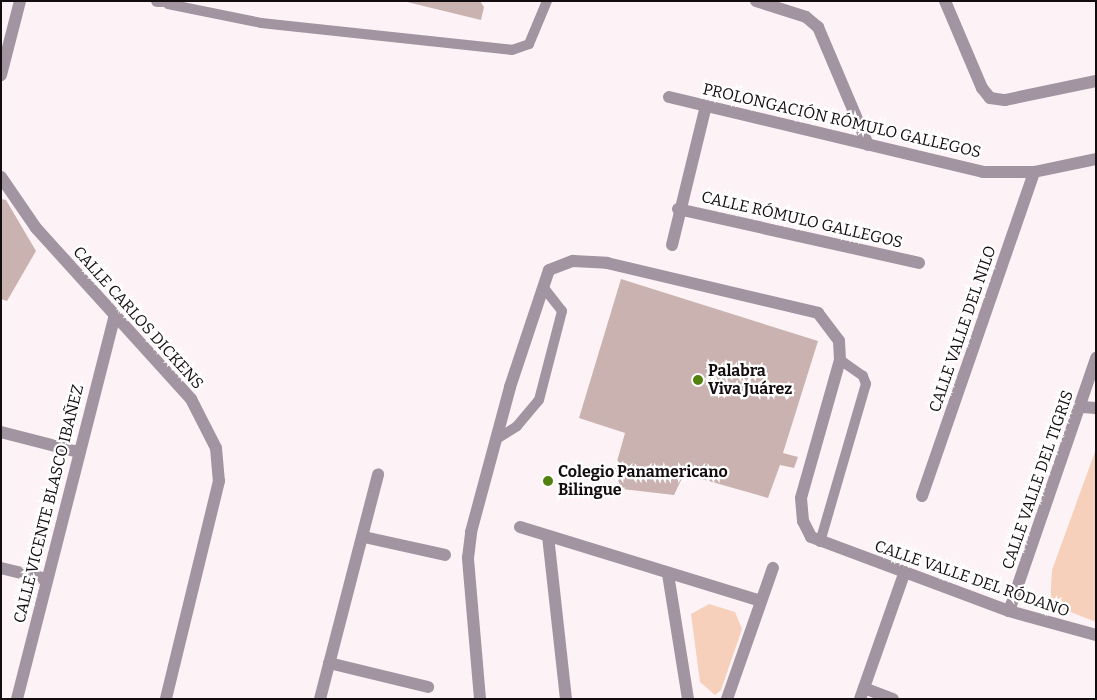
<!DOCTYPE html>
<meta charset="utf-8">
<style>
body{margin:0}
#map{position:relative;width:1097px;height:700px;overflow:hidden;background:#fdf3f6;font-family:Bitter,serif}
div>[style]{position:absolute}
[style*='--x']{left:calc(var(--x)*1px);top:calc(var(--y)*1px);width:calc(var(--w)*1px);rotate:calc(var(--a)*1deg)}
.green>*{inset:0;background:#f7d0bc}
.building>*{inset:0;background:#cab2b0}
.service>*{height:10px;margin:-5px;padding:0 5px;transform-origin:5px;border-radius:5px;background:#a294a1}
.minor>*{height:12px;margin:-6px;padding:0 6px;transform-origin:6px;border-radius:6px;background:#a294a1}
.dots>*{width:14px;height:14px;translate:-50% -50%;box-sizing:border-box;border:2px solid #fff;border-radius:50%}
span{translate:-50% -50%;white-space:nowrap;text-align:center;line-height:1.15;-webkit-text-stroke:4.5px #fff;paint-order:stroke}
.street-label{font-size:16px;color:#140d0f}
.poi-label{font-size:16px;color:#140d0f;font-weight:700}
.left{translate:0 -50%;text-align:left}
.frame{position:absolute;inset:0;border:2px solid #140d0f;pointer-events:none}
</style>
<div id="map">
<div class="green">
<i style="clip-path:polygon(1096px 449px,1096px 622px,1050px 604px,1052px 570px)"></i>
<i style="clip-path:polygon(709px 604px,735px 612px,742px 629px,721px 690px,715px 695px,700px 682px,691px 614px)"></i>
</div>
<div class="building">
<i style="clip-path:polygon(403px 1px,480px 1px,484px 7px,481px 20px)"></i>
<i style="clip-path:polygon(1px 199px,6px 200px,36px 251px,7px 301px,1px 299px)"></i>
<i style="clip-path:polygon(621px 279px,818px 341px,783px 453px,798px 457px,794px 468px,780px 465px,768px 498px,684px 474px,674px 495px,622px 489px,614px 472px,625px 433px,579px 418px)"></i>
</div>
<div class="service">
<i style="--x:168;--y:4;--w:95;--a:11.5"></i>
<i style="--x:261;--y:23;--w:252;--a:6.1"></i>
<i style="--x:512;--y:50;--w:18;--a:-19"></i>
<i style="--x:529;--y:44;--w:47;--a:-67.3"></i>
<i style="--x:495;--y:440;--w:26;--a:-32"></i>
<i style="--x:517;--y:426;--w:34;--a:-50"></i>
<i style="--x:539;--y:400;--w:92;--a:-75.5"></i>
<i style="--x:562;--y:311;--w:31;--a:-128"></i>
<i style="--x:820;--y:542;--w:165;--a:-73.8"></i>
<i style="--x:866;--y:384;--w:9;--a:-111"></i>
<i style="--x:863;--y:376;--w:28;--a:-145"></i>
</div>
<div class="minor">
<i style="--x:157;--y:1;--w:12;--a:0"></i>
<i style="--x:756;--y:1;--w:52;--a:17.7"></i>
<i style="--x:806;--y:17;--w:16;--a:40"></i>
<i style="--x:818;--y:27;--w:128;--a:67"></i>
<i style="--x:945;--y:1;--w:95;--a:67"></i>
<i style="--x:982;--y:88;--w:13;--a:51"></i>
<i style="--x:990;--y:98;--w:15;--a:8"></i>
<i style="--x:1005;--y:100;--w:93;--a:-11.8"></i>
<i style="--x:1;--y:75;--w:76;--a:-75.6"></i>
<i style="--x:669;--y:97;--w:323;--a:13.4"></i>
<i style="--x:983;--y:172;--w:51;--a:0"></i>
<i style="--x:1034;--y:172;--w:63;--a:-11.8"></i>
<i style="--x:1;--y:177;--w:62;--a:55.5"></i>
<i style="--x:36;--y:228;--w:231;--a:47.8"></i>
<i style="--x:191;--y:399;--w:55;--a:63"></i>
<i style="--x:216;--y:448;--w:33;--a:85"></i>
<i style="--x:219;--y:481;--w:224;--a:103.7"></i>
<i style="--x:678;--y:209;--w:247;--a:12.6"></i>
<i style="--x:672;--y:245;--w:143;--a:-76.3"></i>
<i style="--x:1082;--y:407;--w:14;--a:4"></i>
<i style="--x:1;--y:432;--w:81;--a:14.4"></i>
<i style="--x:922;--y:496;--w:343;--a:-70.9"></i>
<i style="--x:520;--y:527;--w:252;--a:17.1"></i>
<i style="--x:548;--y:536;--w:164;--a:83.7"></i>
<i style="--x:364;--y:537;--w:83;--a:12.5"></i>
<i style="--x:1;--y:568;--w:46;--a:13.7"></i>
<i style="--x:668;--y:574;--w:127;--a:80.9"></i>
<i style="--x:1009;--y:611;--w:268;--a:-71"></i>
<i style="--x:329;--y:663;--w:102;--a:13.6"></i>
<i style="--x:864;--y:688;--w:31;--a:21"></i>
<i style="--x:17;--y:699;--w:393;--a:-75.7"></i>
<i style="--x:320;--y:699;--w:232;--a:-75.5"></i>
<i style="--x:480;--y:699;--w:142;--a:-94.9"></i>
<i style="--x:468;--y:558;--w:26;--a:-83"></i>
<i style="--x:471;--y:532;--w:150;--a:-74.9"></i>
<i style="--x:510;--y:387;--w:123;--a:-71.6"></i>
<i style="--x:549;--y:270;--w:26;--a:-21"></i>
<i style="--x:573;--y:261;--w:34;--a:3"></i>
<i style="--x:607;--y:263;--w:217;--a:13.3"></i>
<i style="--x:818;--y:313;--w:35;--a:53"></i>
<i style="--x:839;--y:341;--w:19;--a:87"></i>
<i style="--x:840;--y:360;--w:143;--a:105.8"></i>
<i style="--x:801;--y:498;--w:23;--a:85"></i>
<i style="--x:803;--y:521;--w:18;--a:63"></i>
<i style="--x:811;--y:537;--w:211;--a:20.5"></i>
<i style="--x:1009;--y:611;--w:90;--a:15.4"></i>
<i style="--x:727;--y:699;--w:139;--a:-70.7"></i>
<i style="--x:860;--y:699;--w:133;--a:-70.6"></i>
</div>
<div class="dots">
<i style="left:698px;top:380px;background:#528110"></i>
<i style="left:548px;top:481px;background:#528110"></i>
</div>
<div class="street-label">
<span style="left:842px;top:121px;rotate:13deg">PROLONGACIÓN RÓMULO GALLEGOS</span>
<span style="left:802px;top:220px;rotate:13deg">CALLE RÓMULO GALLEGOS</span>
<span style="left:138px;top:318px;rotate:48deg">CALLE CARLOS DICKENS</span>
<span style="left:963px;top:329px;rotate:-71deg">CALLE VALLE DEL NILO</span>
<span style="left:1038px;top:480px;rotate:-71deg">CALLE VALLE DEL TIGRIS</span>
<span style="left:49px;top:504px;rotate:-76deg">CALLE VICENTE BLASCO IBAÑEZ</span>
<span style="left:972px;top:579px;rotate:19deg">CALLE VALLE DEL RÓDANO</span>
</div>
<div class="poi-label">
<span class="left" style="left:708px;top:380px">Palabra<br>Viva Juárez</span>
<span class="left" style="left:558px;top:481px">Colegio Panamericano<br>Bilingue</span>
</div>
<div class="frame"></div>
</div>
